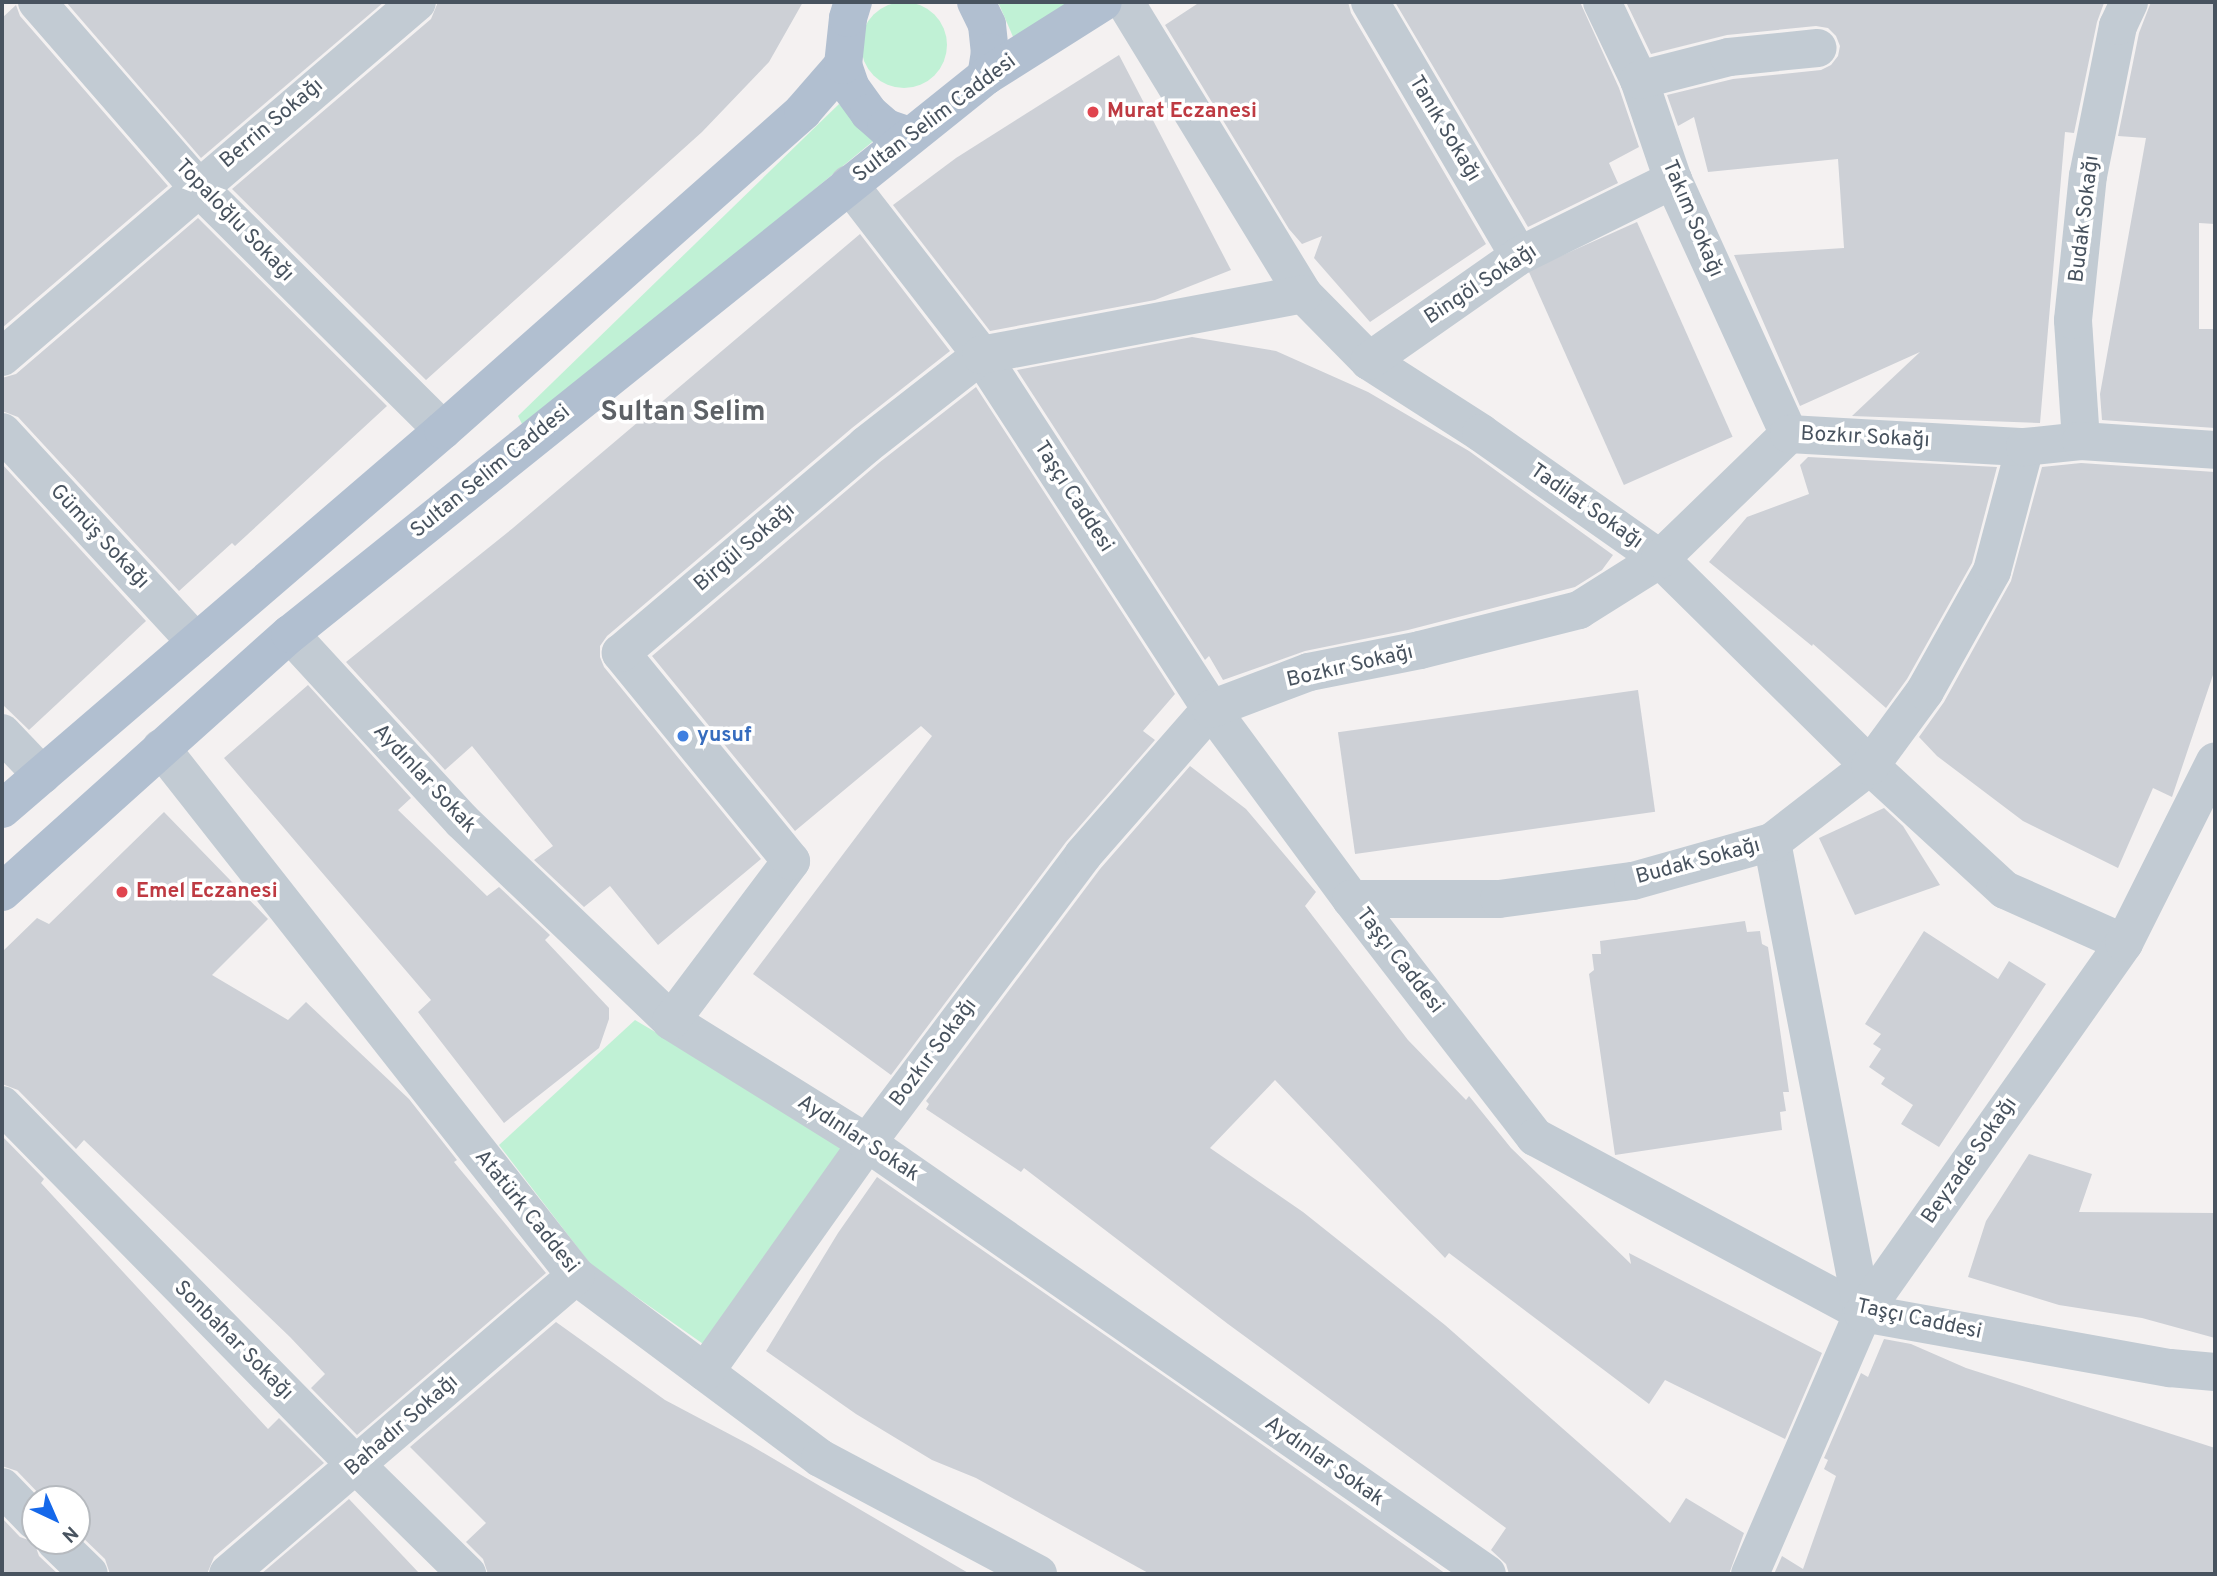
<!DOCTYPE html>
<meta charset="utf-8">
<style>
body{margin:0}
#map{position:relative;width:2217px;height:1576px;overflow:hidden;background:#f4f1f1;font-family:Overpass,sans-serif}
div>[style]{position:absolute}
[style*='--x']{left:calc(var(--x)*1px);top:calc(var(--y)*1px);width:calc(var(--w)*1px);rotate:calc(var(--a)*1deg)}
.green>*{inset:0;background:#c0f1d5}
.round{border-radius:50%}
.building>*{inset:0;background:#cdd0d6;transform-origin:0 0}
.minor>*{height:38px;margin:-19px;padding:0 19px;transform-origin:19px;border-radius:19px;background:#c2cbd3}
.major>*{height:38px;margin:-19px;padding:0 19px;transform-origin:19px;border-radius:19px;background:#b1bfd0}
.dots>*{width:19px;height:19px;translate:-50% -50%;box-sizing:border-box;border:4px solid #fff;border-radius:50%}
span{translate:-50% -50%;white-space:nowrap;text-align:center;line-height:1.15;-webkit-text-stroke:7px #fff;paint-order:stroke}
.health-label{font-size:21px;color:#be3a42;font-weight:700}
.left{translate:0 -50%;text-align:left}
.street-label{font-size:21px;color:#48535f}
.shop-label{font-size:21px;color:#366cbe;font-weight:700}
.district-label{font-size:28px;color:#5d6166;font-weight:700}
.frame{position:absolute;inset:0;border:4px solid #48535f;pointer-events:none}
.north{position:absolute;left:21px;top:1485px;width:70px;height:70px;box-sizing:border-box;background:#fff;border:2px solid #b6babf;border-radius:50%;rotate:136deg;font-size:19px;font-weight:700;line-height:28px;text-align:center;color:#48535f}
.north::after{content:'';display:block;margin:auto;width:24px;height:32px;background:#1568ea;clip-path:polygon(50% 0,100% 100%,50% 72%,0 100%)}
</style>
<div id="map">
<div class="green">
<i style="clip-path:polygon(998px 2px,1073px 2px,1014px 39px)"></i>
<i class="round" style="left:861px;top:2px;width:86px;height:86px"></i>
<i style="clip-path:polygon(839px 104px,877px 138px,524px 428px,518px 416px)"></i>
<i style="clip-path:polygon(635px 1020px,848px 1146px,706px 1346px,591px 1265px,499px 1145px)"></i>
</div>
<div class="building">
<i style="clip-path:polygon(66px 2px,384px 2px,201px 158px)"></i>
<i style="clip-path:polygon(438px 2px,803px 2px,769px 62px,702px 132px,426px 380px,232px 189px,431px 19px)"></i>
<i style="clip-path:polygon(1200px 2px,1348px 2px,1351px 13px,1486px 244px,1370px 322px,1314px 258px,1322px 236px,1302px 244px,1289px 229px,1165px 25px)"></i>
<i style="clip-path:polygon(1395px 2px,1580px 2px,1619px 88px,1639px 147px,1609px 163px,1618px 183px,1528px 227px)"></i>
<i style="clip-path:polygon(1626px 2px,2104px 3px,2097px 22px,2074px 133px,2065px 132px,2040px 423px,1852px 416px,1920px 352px,1800px 406px,1734px 255px,1844px 248px,1838px 159px,1708px 172px,1694px 117px,1678px 126px,1667px 95px,1733px 79px,1821px 70px,1831px 65px,1838px 56px,1840px 46px,1836px 36px,1828px 28px,1816px 26px,1727px 35px,1651px 54px)"></i>
<i style="clip-path:polygon(2151px 2px,2215px 2px,2215px 224px,2199px 223px,2199px 329px,2215px 329px,2215px 428px,2102px 420px,2100px 394px,2146px 138px,2118px 136px,2139px 33px)"></i>
<i style="clip-path:polygon(16px 5px,20px 16px,168px 186px,2px 328px,2px 18px)"></i>
<i style="clip-path:polygon(1119px 55px,1231px 270px,1155px 300px,990px 331px,893px 205px,956px 158px)"></i>
<i style="clip-path:polygon(198px 218px,387px 406px,235px 546px,232px 543px,179px 591px,18px 417px,2px 411px,2px 378px,16px 374px)"></i>
<i style="left:1637px;top:222px;width:235px;height:119px;rotate:66deg"></i>
<i style="clip-path:polygon(860px 234px,950px 351px,852px 428px,607px 636px,600px 646px,600px 657px,604px 667px,761px 859px,658px 945px,610px 886px,584px 907px,534px 860px,553px 846px,472px 746px,445px 770px,346px 662px,513px 528px)"></i>
<i style="clip-path:polygon(1192px 337px,1276px 351px,1368px 392px,1469px 451px,1613px 555px,1602px 570px,1575px 587px,1408px 630px,1305px 651px,1223px 680px,1209px 656px,1205px 660px,1017px 370px)"></i>
<i style="clip-path:polygon(976px 387px,1175px 694px,1143px 731px,1155px 740px,1066px 842px,891px 1075px,753px 974px,932px 736px,921px 726px,795px 831px,652px 656px,880px 462px)"></i>
<i style="clip-path:polygon(1808px 457px,1997px 467px,1972px 563px,1907px 679px,1886px 708px,1813px 644px,1812px 646px,1709px 562px,1747px 517px,1809px 494px,1800px 465px)"></i>
<i style="clip-path:polygon(2081px 463px,2215px 472px,2215px 669px,2172px 797px,2153px 788px,2118px 868px,2023px 821px,1937px 756px,1919px 737px,1944px 702px,2011px 581px,2042px 467px)"></i>
<i style="clip-path:polygon(2px 464px,146px 621px,29px 730px,2px 704px)"></i>
<i style="clip-path:polygon(308px 685px,411px 798px,398px 810px,487px 896px,499px 887px,550px 935px,545px 940px,609px 1008px,609px 1019px,599px 1048px,504px 1123px,418px 1012px,431px 1000px,224px 758px)"></i>
<i style="left:1638px;top:690px;width:123px;height:303px;rotate:82deg"></i>
<i style="clip-path:polygon(1190px 766px,1246px 809px,1316px 892px,1305px 906px,1408px 1040px,1466px 1100px,1469px 1096px,1511px 1148px,1631px 1264px,1629px 1253px,1822px 1353px,1785px 1439px,1665px 1380px,1649px 1404px,1449px 1253px,1445px 1258px,1275px 1080px,1210px 1148px,1303px 1212px,1445px 1325px,1670px 1523px,1686px 1498px,1744px 1533px,1729px 1574px,1509px 1574px,1506px 1564px,1491px 1550px,1506px 1528px,1228px 1324px,1024px 1168px,1021px 1172px,926px 1109px,929px 1104px,926px 1101px,1100px 869px)"></i>
<i style="clip-path:polygon(1884px 808px,1903px 826px,1940px 885px,1855px 915px,1819px 838px)"></i>
<i style="clip-path:polygon(164px 812px,268px 919px,212px 975px,288px 1020px,306px 1002px,409px 1099px,457px 1160px,454px 1162px,546px 1273px,357px 1435px,311px 1388px,325px 1374px,290px 1337px,84px 1140px,76px 1149px,18px 1090px,2px 1084px,2px 952px,37px 918px,49px 924px)"></i>
<i style="clip-path:polygon(1745px 921px,1747px 932px,1760px 931px,1762px 944px,1768px 947px,1789px 1092px,1783px 1092px,1786px 1111px,1780px 1112px,1782px 1130px,1615px 1155px,1589px 974px,1594px 970px,1592px 954px,1601px 954px,1600px 941px)"></i>
<i style="clip-path:polygon(1924px 931px,1998px 979px,2009px 961px,2046px 984px,1939px 1147px,1901px 1124px,1913px 1105px,1881px 1084px,1885px 1078px,1869px 1067px,1881px 1049px,1873px 1044px,1881px 1034px,1865px 1024px)"></i>
<i style="clip-path:polygon(2px 1136px,44px 1179px,41px 1183px,268px 1429px,279px 1418px,324px 1463px,214px 1557px,207px 1574px,110px 1574px,105px 1559px,77px 1532px,77px 1499px,44px 1499px,17px 1471px,2px 1466px)"></i>
<i style="clip-path:polygon(2029px 1154px,2092px 1174px,2079px 1212px,2215px 1213px,2215px 1338px,2142px 1318px,2059px 1305px,1968px 1277px,1986px 1221px)"></i>
<i style="clip-path:polygon(877px 1177px,1203px 1403px,1446px 1574px,1150px 1574px,976px 1478px,932px 1460px,856px 1414px,766px 1351px,838px 1233px)"></i>
<i style="clip-path:polygon(556px 1322px,665px 1400px,750px 1445px,970px 1574px,488px 1574px,483px 1559px,466px 1542px,486px 1523px,410px 1447px)"></i>
<i style="clip-path:polygon(1884px 1339px,1911px 1344px,1966px 1368px,2215px 1448px,2215px 1574px,1774px 1574px,1782px 1556px,1803px 1569px,1836px 1476px,1824px 1469px,1828px 1460px,1824px 1458px,1861px 1373px,1868px 1377px)"></i>
<i style="clip-path:polygon(349px 1499px,420px 1574px,261px 1574px)"></i>
<i style="clip-path:polygon(2px 1518px,20px 1537px,34px 1542px,39px 1556px,58px 1574px,2px 1574px)"></i>
</div>
<div class="minor">
<i style="--x:37;--y:2;--w:245;--a:49"></i>
<i style="--x:198;--y:187;--w:345;--a:44.8"></i>
<i style="--x:1125;--y:2;--w:342;--a:58.6"></i>
<i style="--x:1303;--y:294;--w:94;--a:45.4"></i>
<i style="--x:1369;--y:361;--w:133;--a:32.7"></i>
<i style="--x:1481;--y:433;--w:219;--a:35.1"></i>
<i style="--x:1660;--y:559;--w:295;--a:44.6"></i>
<i style="--x:1870;--y:766;--w:183;--a:42.6"></i>
<i style="--x:2005;--y:890;--w:130;--a:24"></i>
<i style="--x:1370;--y:2;--w:294;--a:59.6"></i>
<i style="--x:1602;--y:2;--w:86;--a:64.6"></i>
<i style="--x:1639;--y:80;--w:106;--a:71.2"></i>
<i style="--x:1673;--y:180;--w:279;--a:65.5"></i>
<i style="--x:1639;--y:80;--w:93;--a:-14.3"></i>
<i style="--x:1729;--y:57;--w:89;--a:-5.8"></i>
<i style="--x:849;--y:184;--w:216;--a:52.3"></i>
<i style="--x:981;--y:355;--w:422;--a:57"></i>
<i style="--x:1211;--y:709;--w:236;--a:53.6"></i>
<i style="--x:1351;--y:899;--w:301;--a:52.3"></i>
<i style="--x:1535;--y:1137;--w:372;--a:28.2"></i>
<i style="--x:1863;--y:1313;--w:312;--a:10.2"></i>
<i style="--x:2170;--y:1368;--w:45;--a:5.1"></i>
<i style="--x:2;--y:357;--w:546;--a:-40.54"></i>
<i style="--x:1369;--y:361;--w:183;--a:-35"></i>
<i style="--x:1519;--y:256;--w:172;--a:-26.3"></i>
<i style="--x:2;--y:432;--w:286;--a:47.3"></i>
<i style="--x:2081;--y:441;--w:121;--a:-93.8"></i>
<i style="--x:2073;--y:320;--w:145;--a:-84.1"></i>
<i style="--x:2088;--y:176;--w:153;--a:-78.7"></i>
<i style="--x:2118;--y:26;--w:26;--a:-65"></i>
<i style="--x:290;--y:634;--w:254;--a:47.4"></i>
<i style="--x:462;--y:821;--w:289;--a:43.7"></i>
<i style="--x:671;--y:1021;--w:231;--a:31.9"></i>
<i style="--x:867;--y:1143;--w:755;--a:34.81"></i>
<i style="--x:2;--y:733;--w:58;--a:46.4"></i>
<i style="--x:161;--y:748;--w:672;--a:51.83"></i>
<i style="--x:576;--y:1276;--w:304;--a:36.7"></i>
<i style="--x:820;--y:1458;--w:247;--a:28"></i>
<i style="--x:1772;--y:842;--w:480;--a:79.1"></i>
<i style="--x:1351;--y:899;--w:148;--a:0"></i>
<i style="--x:1499;--y:899;--w:135;--a:-7.7"></i>
<i style="--x:1633;--y:881;--w:144;--a:-15.7"></i>
<i style="--x:1772;--y:842;--w:124;--a:-37.8"></i>
<i style="--x:1870;--y:766;--w:93;--a:-53.7"></i>
<i style="--x:1925;--y:691;--w:137;--a:-60.8"></i>
<i style="--x:1992;--y:571;--w:128;--a:-75.1"></i>
<i style="--x:671;--y:1021;--w:200;--a:-53.1"></i>
<i style="--x:791;--y:861;--w:269;--a:-129.3"></i>
<i style="--x:621;--y:653;--w:321;--a:-40.3"></i>
<i style="--x:866;--y:445;--w:146;--a:-38"></i>
<i style="--x:981;--y:355;--w:328;--a:-10.7"></i>
<i style="--x:2;--y:1105;--w:505;--a:45.48"></i>
<i style="--x:356;--y:1465;--w:156;--a:44.5"></i>
<i style="--x:705;--y:1372;--w:281;--a:-54.7"></i>
<i style="--x:867;--y:1143;--w:360;--a:-53.1"></i>
<i style="--x:1083;--y:855;--w:194;--a:-48.8"></i>
<i style="--x:1211;--y:709;--w:105;--a:-20.7"></i>
<i style="--x:1309;--y:672;--w:113;--a:-11.2"></i>
<i style="--x:1420;--y:650;--w:164;--a:-14.1"></i>
<i style="--x:1579;--y:610;--w:96;--a:-32.2"></i>
<i style="--x:1660;--y:559;--w:180;--a:-44.1"></i>
<i style="--x:1789;--y:434;--w:236;--a:3.2"></i>
<i style="--x:2025;--y:447;--w:56;--a:-6.1"></i>
<i style="--x:2081;--y:441;--w:134;--a:3.8"></i>
<i style="--x:2;--y:1487;--w:47;--a:45.9"></i>
<i style="--x:55;--y:1541;--w:47;--a:44.1"></i>
<i style="--x:228;--y:1574;--w:458;--a:-40.6"></i>
<i style="--x:1750;--y:1574;--w:284;--a:-66.6"></i>
<i style="--x:1863;--y:1313;--w:453;--a:-54.8"></i>
<i style="--x:2124;--y:943;--w:203;--a:-63.4"></i>
</div>
<div class="major">
<i style="--x:976;--y:2;--w:25;--a:64"></i>
<i style="--x:987;--y:25;--w:27;--a:84"></i>
<i style="--x:990;--y:52;--w:24;--a:99"></i>
<i style="--x:843;--y:65;--w:24;--a:71"></i>
<i style="--x:851;--y:88;--w:31;--a:54"></i>
<i style="--x:869;--y:113;--w:23;--a:41"></i>
<i style="--x:886;--y:128;--w:24;--a:19"></i>
<i style="--x:2;--y:809;--w:581;--a:-40.68"></i>
<i style="--x:443;--y:430;--w:481;--a:-41.5"></i>
<i style="--x:803;--y:111;--w:61;--a:-49"></i>
<i style="--x:843;--y:65;--w:47;--a:-83.9"></i>
<i style="--x:848;--y:18;--w:17;--a:-73"></i>
<i style="--x:2;--y:892;--w:387;--a:-41.9"></i>
<i style="--x:290;--y:634;--w:892;--a:-38.72"></i>
<i style="--x:986;--y:76;--w:138;--a:-32.3"></i>
</div>
<div class="dots">
<i style="left:1093px;top:112px;background:#e0444e"></i>
<i style="left:683px;top:736px;background:#3f7fe0"></i>
<i style="left:122px;top:892px;background:#e0444e"></i>
</div>
<div class="health-label">
<span class="left" style="left:1107px;top:112px">Murat Eczanesi</span>
<span class="left" style="left:136px;top:892px">Emel Eczanesi</span>
</div>
<div class="street-label">
<span style="left:935px;top:119px;rotate:-37deg">Sultan Selim Caddesi</span>
<span style="left:272px;top:124px;rotate:-40deg">Berrin Sokağı</span>
<span style="left:1444px;top:129px;rotate:59deg">Tanık Sokağı</span>
<span style="left:1692px;top:219px;rotate:67deg">Takım Sokağı</span>
<span style="left:2085px;top:219px;rotate:-83deg">Budak Sokağı</span>
<span style="left:234px;top:221px;rotate:46deg">Topaloğlu Sokağı</span>
<span style="left:1481px;top:285px;rotate:-33deg">Bingöl Sokağı</span>
<span style="left:1865px;top:438px;rotate:3deg">Bozkır Sokağı</span>
<span style="left:491px;top:472px;rotate:-39deg">Sultan Selim Caddesi</span>
<span style="left:1073px;top:497px;rotate:57deg">Taşçı Caddesi</span>
<span style="left:1586px;top:507px;rotate:35deg">Tadilat Sokağı</span>
<span style="left:99px;top:537px;rotate:47deg">Gümüş Sokağı</span>
<span style="left:745px;top:548px;rotate:-40deg">Birgül Sokağı</span>
<span style="left:1350px;top:667px;rotate:-13deg">Bozkır Sokağı</span>
<span style="left:424px;top:779px;rotate:47deg">Aydınlar Sokak</span>
<span style="left:1698px;top:862px;rotate:-15deg">Budak Sokağı</span>
<span style="left:1399px;top:961px;rotate:52deg">Taşçı Caddesi</span>
<span style="left:934px;top:1053px;rotate:-53deg">Bozkır Sokağı</span>
<span style="left:858px;top:1139px;rotate:33deg">Aydınlar Sokak</span>
<span style="left:1970px;top:1161px;rotate:-55deg">Beyzade Sokağı</span>
<span style="left:526px;top:1212px;rotate:51deg">Atatürk Caddesi</span>
<span style="left:1919px;top:1320px;rotate:12deg">Taşçı Caddesi</span>
<span style="left:233px;top:1341px;rotate:45deg">Sonbahar Sokağı</span>
<span style="left:402px;top:1426px;rotate:-41deg">Bahadır Sokağı</span>
<span style="left:1324px;top:1462px;rotate:35deg">Aydınlar Sokak</span>
</div>
<div class="shop-label">
<span class="left" style="left:697px;top:736px">yusuf</span>
</div>
<div class="district-label">
<span style="left:683px;top:413px">Sultan Selim</span>
</div>
<div class="frame"></div>
<div class="north">N</div>
</div>
